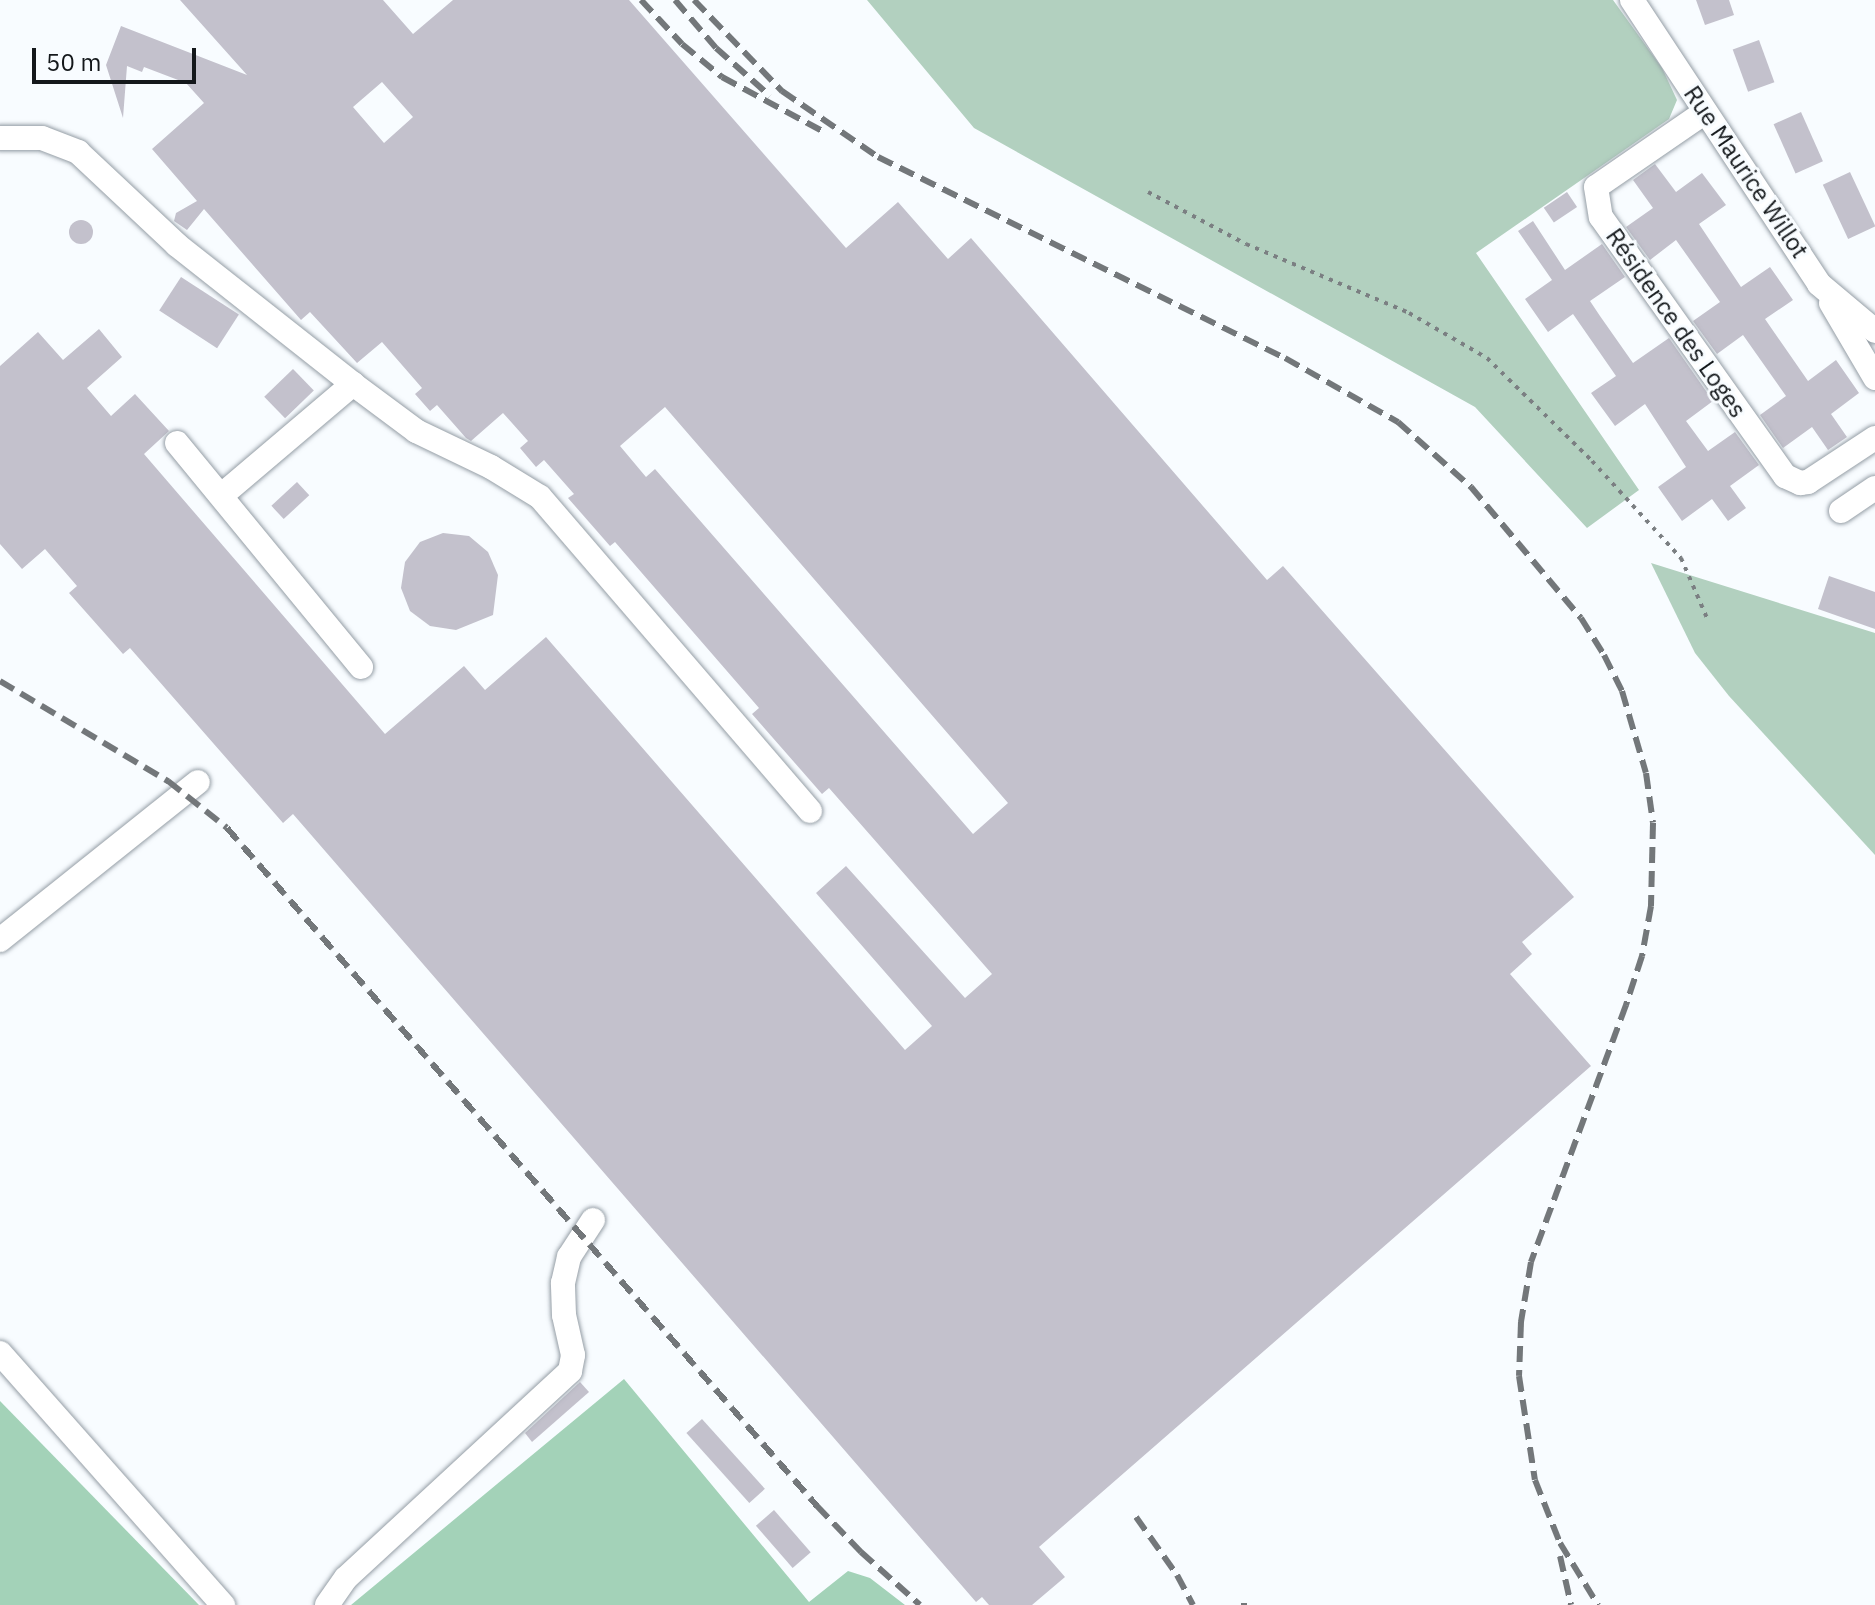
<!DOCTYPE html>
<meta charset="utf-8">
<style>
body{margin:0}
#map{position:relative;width:1875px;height:1605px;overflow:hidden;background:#f8fcff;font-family:"IBM Plex Sans",sans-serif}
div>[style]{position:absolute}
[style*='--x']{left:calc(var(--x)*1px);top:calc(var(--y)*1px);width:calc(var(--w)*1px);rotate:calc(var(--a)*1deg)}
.green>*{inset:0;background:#b2d0bf}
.forest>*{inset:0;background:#a3d2b8}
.building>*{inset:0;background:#c3c1cc;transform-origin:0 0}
.round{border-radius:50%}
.path>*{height:4px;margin-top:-2px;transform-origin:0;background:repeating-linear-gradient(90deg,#7b7f82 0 4px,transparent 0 10px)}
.roads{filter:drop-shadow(0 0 2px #959ea6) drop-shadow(0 0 2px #959ea6)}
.minor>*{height:24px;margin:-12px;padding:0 12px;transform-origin:12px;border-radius:12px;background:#fff}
.rail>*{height:6px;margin-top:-3px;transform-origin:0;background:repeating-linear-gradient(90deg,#73777a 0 16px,transparent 0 24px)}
span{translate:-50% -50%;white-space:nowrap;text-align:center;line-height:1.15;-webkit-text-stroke:6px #f8fcff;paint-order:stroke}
.street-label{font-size:24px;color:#14181b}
.scale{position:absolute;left:32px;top:48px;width:164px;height:36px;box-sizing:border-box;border:4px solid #14181b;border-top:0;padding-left:10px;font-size:24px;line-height:28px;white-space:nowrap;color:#14181b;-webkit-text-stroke:6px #f8fcff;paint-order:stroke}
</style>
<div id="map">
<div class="green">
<i style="clip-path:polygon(867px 0,1613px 0,1662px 68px,1677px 100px,1669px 119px,1476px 253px,1639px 490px,1587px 528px,1475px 407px,974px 128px)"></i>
<i style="clip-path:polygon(1651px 563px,1875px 633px,1875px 855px,1729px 696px,1695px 653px)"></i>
</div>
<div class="forest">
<i style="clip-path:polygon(624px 1379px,809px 1602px,848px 1571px,870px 1578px,905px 1605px,351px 1605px)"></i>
<i style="clip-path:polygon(0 1401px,199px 1605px,0 1605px)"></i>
</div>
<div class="building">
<i style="clip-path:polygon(evenodd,180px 0,383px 0,413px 34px,453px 0,629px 0,846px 248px,898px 202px,948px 259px,971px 238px,1267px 580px,1283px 566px,1574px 897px,1522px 942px,1532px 954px,1510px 974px,1591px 1066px,1039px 1547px,1065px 1577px,1032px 1605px,989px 1605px,982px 1597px,976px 1602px,293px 814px,283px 823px,130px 648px,123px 654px,69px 593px,77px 586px,45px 549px,22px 569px,0 544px,0 366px,38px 332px,63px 360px,99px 329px,122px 357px,87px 388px,111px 416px,135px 394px,169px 431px,144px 454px,385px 734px,464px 666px,485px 690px,546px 637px,905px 1050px,932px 1026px,816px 893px,846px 866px,965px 998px,992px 974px,829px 788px,822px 794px,752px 714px,759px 708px,615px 542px,610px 546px,568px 498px,574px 494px,544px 460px,536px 467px,520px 448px,528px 441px,503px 413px,471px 441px,466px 438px,437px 405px,430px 411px,415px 394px,422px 388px,382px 342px,357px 363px,310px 312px,301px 320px,204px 209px,187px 230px,174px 221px,176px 213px,197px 201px,152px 149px,204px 103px,186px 83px,144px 67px,142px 72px,127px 66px,123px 118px,106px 65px,121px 26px,247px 75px,180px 0,382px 82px,413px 117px,384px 143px,353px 107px,382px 82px,180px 0,665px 407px,1008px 803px,973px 834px,655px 469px,646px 477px,620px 446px,665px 407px)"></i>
<i style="clip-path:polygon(1696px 0,1729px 0,1734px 15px,1705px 25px)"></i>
<i style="left:1759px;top:40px;width:45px;height:28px;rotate:70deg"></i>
<i style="left:1801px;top:112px;width:54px;height:30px;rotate:66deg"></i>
<i style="clip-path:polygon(1655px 164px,1676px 192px,1702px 173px,1726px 205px,1699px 224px,1741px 287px,1770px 267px,1793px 300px,1765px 319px,1808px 381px,1836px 360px,1859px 393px,1831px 414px,1847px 437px,1828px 450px,1812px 427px,1783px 448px,1760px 415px,1786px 396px,1743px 335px,1717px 354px,1693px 321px,1720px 302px,1676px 240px,1650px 260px,1626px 227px,1653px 208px,1633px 180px)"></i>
<i style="left:1850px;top:172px;width:60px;height:30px;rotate:65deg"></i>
<i style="left:1567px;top:192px;width:18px;height:28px;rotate:56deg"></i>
<i class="round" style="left:69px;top:220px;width:24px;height:24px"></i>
<i style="clip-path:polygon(1533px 221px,1565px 270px,1602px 244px,1625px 277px,1590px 301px,1600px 316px,1633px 363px,1669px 338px,1713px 401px,1686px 421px,1708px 451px,1735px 432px,1759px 465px,1730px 486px,1746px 508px,1728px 521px,1712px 499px,1682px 521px,1658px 487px,1686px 467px,1645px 404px,1615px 426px,1591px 393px,1616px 376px,1573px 314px,1548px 332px,1525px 299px,1552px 280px,1518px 231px)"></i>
<i style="left:181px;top:277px;width:69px;height:40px;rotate:33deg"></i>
<i style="left:293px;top:369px;width:30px;height:40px;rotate:46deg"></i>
<i style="left:297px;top:482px;width:18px;height:35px;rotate:47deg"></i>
<i style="clip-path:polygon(443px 533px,469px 536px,488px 552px,498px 575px,493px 615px,456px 630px,430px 626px,410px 611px,401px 588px,405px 562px,420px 542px)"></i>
<i style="clip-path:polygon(1829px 576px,1875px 592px,1875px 629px,1818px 609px)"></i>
<i style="clip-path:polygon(580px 1382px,589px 1392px,532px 1442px,525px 1433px)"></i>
<i style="left:702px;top:1419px;width:94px;height:21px;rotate:48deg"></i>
<i style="left:774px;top:1510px;width:56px;height:24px;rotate:49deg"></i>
</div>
<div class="path">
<i style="--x:1148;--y:192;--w:111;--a:28"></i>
<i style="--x:1246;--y:244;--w:177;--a:22.9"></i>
<i style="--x:1409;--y:313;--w:90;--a:30"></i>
<i style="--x:1487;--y:358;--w:147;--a:44.4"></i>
<i style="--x:1592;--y:461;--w:132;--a:47.5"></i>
<i style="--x:1681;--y:558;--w:65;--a:66.6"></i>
</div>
<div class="roads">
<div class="minor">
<i style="--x:1632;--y:0;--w:340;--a:56.6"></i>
<i style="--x:1819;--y:284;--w:73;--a:40"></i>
<i style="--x:1705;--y:112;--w:132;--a:145.5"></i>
<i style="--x:1596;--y:187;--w:30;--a:81"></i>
<i style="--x:1601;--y:217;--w:318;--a:54.6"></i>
<i style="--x:1785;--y:476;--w:17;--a:25"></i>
<i style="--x:1800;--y:483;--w:8;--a:-7"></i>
<i style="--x:1808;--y:482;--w:80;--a:-33.3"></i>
<i style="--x:0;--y:138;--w:42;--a:0"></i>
<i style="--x:42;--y:138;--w:39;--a:21"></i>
<i style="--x:78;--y:152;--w:136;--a:43.2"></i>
<i style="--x:177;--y:245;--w:224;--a:38.3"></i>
<i style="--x:353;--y:384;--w:79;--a:36.7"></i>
<i style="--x:416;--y:431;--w:83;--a:25.6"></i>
<i style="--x:491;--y:467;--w:57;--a:31.5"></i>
<i style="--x:540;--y:497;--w:414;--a:49.3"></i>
<i style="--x:1831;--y:303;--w:87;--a:59.6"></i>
<i style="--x:177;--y:443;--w:290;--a:50.6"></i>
<i style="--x:222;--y:495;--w:172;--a:-40.3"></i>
<i style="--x:1841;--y:511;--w:41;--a:-34.1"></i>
<i style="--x:0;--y:940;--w:253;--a:-38.6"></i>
<i style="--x:0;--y:1353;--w:337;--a:48.5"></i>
<i style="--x:327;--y:1605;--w:33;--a:-55"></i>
<i style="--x:346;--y:1578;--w:305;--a:-42.7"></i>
<i style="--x:570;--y:1371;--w:16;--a:-79"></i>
<i style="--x:573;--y:1355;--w:41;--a:-102.7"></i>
<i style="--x:564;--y:1315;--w:32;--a:-92"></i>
<i style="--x:563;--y:1283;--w:27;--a:-77"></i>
<i style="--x:569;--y:1257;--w:44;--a:-57"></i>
</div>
</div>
<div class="rail">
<i style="--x:641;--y:0;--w:60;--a:47"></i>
<i style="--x:682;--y:44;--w:52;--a:39.5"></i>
<i style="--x:722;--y:77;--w:116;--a:28.3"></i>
<i style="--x:675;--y:0;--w:63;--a:49.5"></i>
<i style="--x:716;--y:48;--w:72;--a:41.6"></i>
<i style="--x:694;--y:0;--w:127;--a:46"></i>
<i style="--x:782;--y:91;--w:116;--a:34.5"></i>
<i style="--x:878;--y:157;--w:454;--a:26.3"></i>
<i style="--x:1285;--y:358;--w:130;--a:29.5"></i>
<i style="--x:1398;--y:422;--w:98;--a:41.7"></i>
<i style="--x:1471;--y:487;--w:171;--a:50"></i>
<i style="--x:1581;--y:618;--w:44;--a:58.1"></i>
<i style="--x:1604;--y:655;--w:40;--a:63.4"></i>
<i style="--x:1622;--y:691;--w:85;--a:73.7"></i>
<i style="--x:1646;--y:773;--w:50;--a:82"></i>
<i style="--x:1653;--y:823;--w:83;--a:91.4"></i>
<i style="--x:1651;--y:906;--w:51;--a:100.2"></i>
<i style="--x:1642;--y:956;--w:52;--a:108.1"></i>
<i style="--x:1626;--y:1005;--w:274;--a:110.3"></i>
<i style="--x:1531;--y:1262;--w:61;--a:99.5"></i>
<i style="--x:1521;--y:1322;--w:54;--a:92.1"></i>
<i style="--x:1519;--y:1376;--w:105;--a:81.3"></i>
<i style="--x:1535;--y:1480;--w:68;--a:68.4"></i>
<i style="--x:1560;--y:1543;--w:73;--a:58.5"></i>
<i style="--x:0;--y:681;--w:196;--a:30.8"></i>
<i style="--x:168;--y:781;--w:75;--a:38.5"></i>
<i style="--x:227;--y:828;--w:899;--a:48.97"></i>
<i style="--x:817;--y:1506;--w:64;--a:46.3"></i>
<i style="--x:861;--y:1552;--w:79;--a:41.9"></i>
<i style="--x:1136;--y:1517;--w:71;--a:54.7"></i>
<i style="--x:1177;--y:1575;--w:34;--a:62"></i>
<i style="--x:1560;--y:1556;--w:50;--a:77.3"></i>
<i style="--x:1244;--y:1603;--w:2;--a:90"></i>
</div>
<div class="street-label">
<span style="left:1746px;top:172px;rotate:56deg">Rue Maurice Willot</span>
<span style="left:1676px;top:323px;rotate:55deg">Résidence des Loges</span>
</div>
<div class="scale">50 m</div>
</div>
